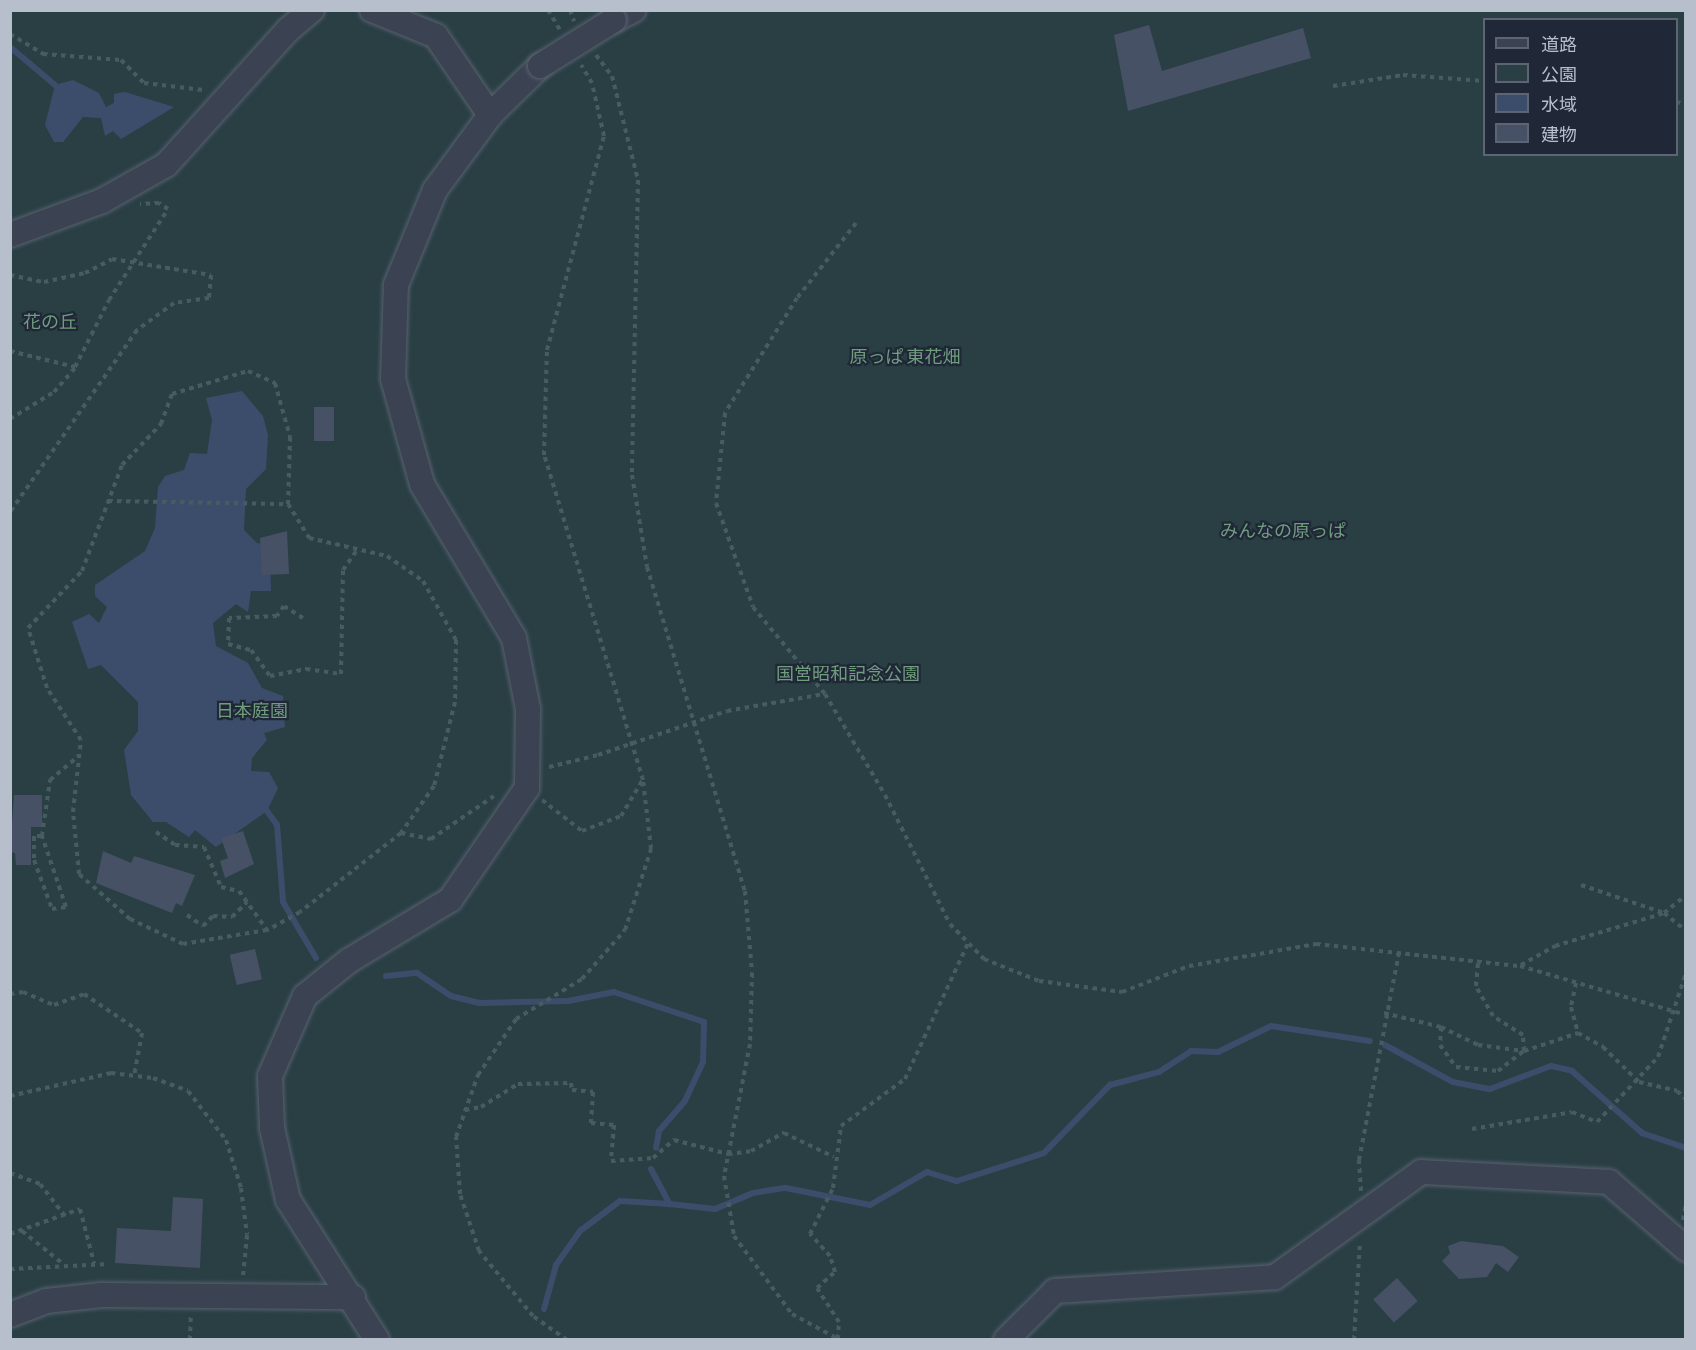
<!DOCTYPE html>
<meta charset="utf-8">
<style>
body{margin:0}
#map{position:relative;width:1696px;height:1350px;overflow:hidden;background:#273143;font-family:"Sofia Sans Condensed","Noto Sans JP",sans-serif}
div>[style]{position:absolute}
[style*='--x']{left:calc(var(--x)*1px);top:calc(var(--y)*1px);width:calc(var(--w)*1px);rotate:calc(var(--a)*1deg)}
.green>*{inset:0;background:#293f44}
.water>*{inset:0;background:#3c4d6c}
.stream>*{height:6px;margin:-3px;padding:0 3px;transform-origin:3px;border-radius:3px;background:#3c4d6c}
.building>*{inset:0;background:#465165;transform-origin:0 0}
.path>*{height:4px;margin-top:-2px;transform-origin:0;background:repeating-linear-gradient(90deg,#475c60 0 4.5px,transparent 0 9px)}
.roads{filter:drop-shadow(0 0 2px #596170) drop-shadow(0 0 2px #596170)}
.minor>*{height:24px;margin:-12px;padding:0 12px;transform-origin:12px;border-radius:12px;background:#3b4353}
.path-bridge>*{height:4px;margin-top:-2px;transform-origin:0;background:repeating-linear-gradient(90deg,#475c60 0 4.5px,transparent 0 9px)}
.bridges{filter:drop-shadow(0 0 2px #596170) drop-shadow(0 0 2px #596170)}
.minor-bridge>*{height:24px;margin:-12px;padding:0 12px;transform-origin:12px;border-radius:12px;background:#3b4353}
span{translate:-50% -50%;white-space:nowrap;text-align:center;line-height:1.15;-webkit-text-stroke:4.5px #202838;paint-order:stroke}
.park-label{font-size:18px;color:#6f9d7d}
.frame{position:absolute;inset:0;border:12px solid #b8bfcc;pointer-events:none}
.legend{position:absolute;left:1483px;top:18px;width:195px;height:138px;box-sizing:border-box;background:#202838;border:2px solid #5d6473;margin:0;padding:8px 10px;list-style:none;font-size:18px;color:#b8bfcc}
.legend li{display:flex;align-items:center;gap:12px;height:30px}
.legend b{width:30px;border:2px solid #5d6473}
</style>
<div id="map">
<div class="green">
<i style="clip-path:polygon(evenodd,11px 11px,1685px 11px,1685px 1339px,11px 1339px,11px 11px,1484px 20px,1676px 20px,1676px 154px,1484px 154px,1484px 20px)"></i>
</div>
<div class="water">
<i style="clip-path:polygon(73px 80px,99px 93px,106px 107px,114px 103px,114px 94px,125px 92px,174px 107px,121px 139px,113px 131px,105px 136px,101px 118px,83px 117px,63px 142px,54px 142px,45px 125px,55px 85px)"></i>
<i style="clip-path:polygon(242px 391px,263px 416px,268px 435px,266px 469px,246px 489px,244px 530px,257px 543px,270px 545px,271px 591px,251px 591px,248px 612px,236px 604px,213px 623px,216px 646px,248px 663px,262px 688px,283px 696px,285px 727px,264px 733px,267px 740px,252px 758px,251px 771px,269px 772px,278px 788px,267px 811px,216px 847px,195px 830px,189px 837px,166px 822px,153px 822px,131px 795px,124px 750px,138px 731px,138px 702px,101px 665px,88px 669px,72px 622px,89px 614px,99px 623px,107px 607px,95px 596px,95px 585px,145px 551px,155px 528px,158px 487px,165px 476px,184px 470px,190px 453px,207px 454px,212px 420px,206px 398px)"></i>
</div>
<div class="stream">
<i style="--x:10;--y:47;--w:59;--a:40.2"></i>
<i style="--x:267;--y:811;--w:17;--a:54"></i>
<i style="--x:277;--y:825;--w:77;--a:85.5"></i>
<i style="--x:283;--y:902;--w:65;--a:59.5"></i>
<i style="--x:386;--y:976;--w:31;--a:-6"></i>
<i style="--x:417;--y:973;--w:41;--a:34.1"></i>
<i style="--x:451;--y:996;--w:29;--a:14"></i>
<i style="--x:479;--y:1003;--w:89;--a:-1.3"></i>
<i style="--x:568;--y:1001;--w:47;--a:-11.1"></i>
<i style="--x:614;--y:992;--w:95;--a:18.4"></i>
<i style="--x:704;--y:1022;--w:40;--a:91.4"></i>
<i style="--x:703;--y:1062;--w:43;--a:114.8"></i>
<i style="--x:685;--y:1101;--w:40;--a:131"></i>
<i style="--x:659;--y:1131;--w:17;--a:100"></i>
<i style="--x:1385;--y:1045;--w:77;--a:28.6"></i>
<i style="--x:1453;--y:1082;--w:38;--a:11"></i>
<i style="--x:1490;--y:1089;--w:65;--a:-20.7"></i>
<i style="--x:1551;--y:1066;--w:22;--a:13"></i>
<i style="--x:1572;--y:1071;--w:94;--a:41.5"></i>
<i style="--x:1642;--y:1133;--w:46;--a:18.8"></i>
<i style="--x:651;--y:1169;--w:40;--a:62"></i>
<i style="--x:670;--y:1204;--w:45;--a:6.3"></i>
<i style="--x:715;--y:1209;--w:41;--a:-22.8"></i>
<i style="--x:753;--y:1193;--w:33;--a:-9"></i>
<i style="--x:786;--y:1188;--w:86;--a:11.4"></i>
<i style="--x:870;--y:1205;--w:66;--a:-30.1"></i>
<i style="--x:927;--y:1172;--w:31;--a:17"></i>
<i style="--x:957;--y:1181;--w:91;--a:-17.8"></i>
<i style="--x:1044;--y:1153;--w:95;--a:-45.9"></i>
<i style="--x:1110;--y:1085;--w:51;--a:-14.9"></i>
<i style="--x:1159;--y:1072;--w:38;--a:-33"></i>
<i style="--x:1191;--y:1051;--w:27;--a:2"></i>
<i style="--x:1218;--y:1052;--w:59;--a:-26.1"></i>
<i style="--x:1271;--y:1026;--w:100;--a:8.6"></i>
<i style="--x:544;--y:1309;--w:46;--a:-74.7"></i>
<i style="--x:556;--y:1265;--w:42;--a:-54.8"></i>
<i style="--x:580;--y:1231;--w:50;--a:-36.9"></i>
<i style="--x:620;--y:1201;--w:50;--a:3.4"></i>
</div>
<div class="building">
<i style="clip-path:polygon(1149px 25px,1162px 71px,1303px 28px,1311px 58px,1128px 111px,1114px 35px)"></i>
<i style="left:314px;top:407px;width:20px;height:34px"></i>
<i style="clip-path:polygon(287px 531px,289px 574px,262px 575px,260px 538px)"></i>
<i style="clip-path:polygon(14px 795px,42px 795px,42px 827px,31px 827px,31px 865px,16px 865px,15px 853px,10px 852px)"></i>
<i style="clip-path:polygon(243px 831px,254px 864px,225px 878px,220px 861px,228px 858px,221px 838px)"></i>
<i style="clip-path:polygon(103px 851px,131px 863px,134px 856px,195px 875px,182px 906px,176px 903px,172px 913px,96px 883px)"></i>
<i style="left:255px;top:949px;width:31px;height:26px;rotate:77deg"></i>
<i style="clip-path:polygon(173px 1197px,203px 1199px,200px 1268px,115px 1263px,117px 1228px,171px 1231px)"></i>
<i style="clip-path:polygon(1461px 1241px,1503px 1246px,1519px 1257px,1508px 1272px,1496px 1263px,1487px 1277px,1459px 1279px,1442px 1261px,1450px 1253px,1448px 1246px)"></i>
<i style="left:1397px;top:1278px;width:31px;height:32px;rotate:48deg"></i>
</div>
<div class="path">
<i style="--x:548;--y:10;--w:23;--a:59"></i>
<i style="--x:570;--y:10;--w:12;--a:70"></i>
<i style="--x:10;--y:34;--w:39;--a:31"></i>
<i style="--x:43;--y:54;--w:78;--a:4.4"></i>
<i style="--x:121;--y:60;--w:33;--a:45"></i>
<i style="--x:144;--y:83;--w:60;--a:6.7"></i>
<i style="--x:596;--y:55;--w:26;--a:53"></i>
<i style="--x:612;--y:76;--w:107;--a:76"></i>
<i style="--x:638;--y:180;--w:295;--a:91.2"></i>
<i style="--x:632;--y:475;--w:93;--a:80.7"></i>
<i style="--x:647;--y:567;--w:338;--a:73.2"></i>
<i style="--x:745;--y:891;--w:82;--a:85.1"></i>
<i style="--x:752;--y:973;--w:71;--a:91.6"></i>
<i style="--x:750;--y:1044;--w:135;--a:101.1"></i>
<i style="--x:724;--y:1176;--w:61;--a:80.5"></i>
<i style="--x:734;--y:1236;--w:97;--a:53.4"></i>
<i style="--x:792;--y:1314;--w:55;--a:28.4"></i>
<i style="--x:1333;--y:86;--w:71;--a:-8.9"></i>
<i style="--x:1403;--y:75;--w:81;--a:4.2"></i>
<i style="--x:1676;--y:102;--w:10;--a:11"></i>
<i style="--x:856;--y:223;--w:95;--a:128.2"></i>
<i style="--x:797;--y:298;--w:136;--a:122.1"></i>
<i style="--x:725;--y:413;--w:90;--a:95.7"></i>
<i style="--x:716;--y:503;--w:110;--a:70.4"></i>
<i style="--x:753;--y:607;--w:113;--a:50.4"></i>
<i style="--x:825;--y:694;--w:117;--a:59.3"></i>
<i style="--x:885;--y:795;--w:144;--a:63.3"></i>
<i style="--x:950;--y:924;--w:49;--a:45.8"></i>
<i style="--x:984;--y:959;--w:59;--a:21.8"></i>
<i style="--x:1039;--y:981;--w:84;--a:7.5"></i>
<i style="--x:1122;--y:992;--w:72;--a:-21.2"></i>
<i style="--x:1189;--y:966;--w:129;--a:-9.8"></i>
<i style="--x:1316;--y:944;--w:205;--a:6.2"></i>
<i style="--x:1520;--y:966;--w:173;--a:16.4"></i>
<i style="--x:10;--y:275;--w:35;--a:12"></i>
<i style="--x:44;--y:282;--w:42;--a:-12.4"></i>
<i style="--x:85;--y:273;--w:30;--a:-27"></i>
<i style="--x:112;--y:259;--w:100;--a:9.2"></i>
<i style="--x:211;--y:275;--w:23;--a:95"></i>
<i style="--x:209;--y:298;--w:35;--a:172"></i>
<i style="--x:174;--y:303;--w:46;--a:143.9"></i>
<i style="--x:137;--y:330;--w:222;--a:124.9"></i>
<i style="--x:10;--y:351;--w:67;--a:13.8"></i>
<i style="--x:75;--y:367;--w:75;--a:-63.1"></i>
<i style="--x:109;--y:300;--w:108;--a:-57"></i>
<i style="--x:168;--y:209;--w:11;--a:-146"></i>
<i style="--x:159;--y:203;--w:19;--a:177"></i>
<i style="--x:10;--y:419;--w:52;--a:-31.5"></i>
<i style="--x:54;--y:392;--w:32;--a:-49"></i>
<i style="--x:108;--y:501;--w:180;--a:1"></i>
<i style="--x:303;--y:618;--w:22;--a:-148"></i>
<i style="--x:284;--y:606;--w:12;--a:125"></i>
<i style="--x:277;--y:616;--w:48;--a:177.6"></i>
<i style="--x:229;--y:618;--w:26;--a:92"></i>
<i style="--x:228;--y:644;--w:24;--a:15"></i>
<i style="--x:251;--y:650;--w:32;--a:54"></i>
<i style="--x:270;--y:676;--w:37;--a:-11"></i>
<i style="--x:306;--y:669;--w:35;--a:8"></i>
<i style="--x:341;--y:674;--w:104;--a:-88.9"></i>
<i style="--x:343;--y:570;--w:24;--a:-55"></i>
<i style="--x:727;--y:711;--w:98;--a:-9.9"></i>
<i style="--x:549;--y:767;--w:50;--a:-13.8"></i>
<i style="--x:542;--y:800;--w:51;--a:37.8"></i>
<i style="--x:582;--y:831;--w:42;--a:-21"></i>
<i style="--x:621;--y:816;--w:41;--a:-59"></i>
<i style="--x:156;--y:832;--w:23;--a:34"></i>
<i style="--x:175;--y:845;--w:29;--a:4"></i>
<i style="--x:204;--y:847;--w:43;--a:67"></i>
<i style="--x:221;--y:887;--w:18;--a:13"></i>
<i style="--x:239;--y:891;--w:48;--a:54.3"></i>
<i style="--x:401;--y:833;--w:128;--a:142"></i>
<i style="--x:300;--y:912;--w:38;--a:151"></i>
<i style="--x:267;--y:930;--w:85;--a:170.5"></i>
<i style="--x:183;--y:944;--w:59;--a:-154.7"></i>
<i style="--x:130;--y:919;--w:68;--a:-138.6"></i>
<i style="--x:79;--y:874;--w:62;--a:-95.5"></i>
<i style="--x:73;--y:812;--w:72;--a:-83.7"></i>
<i style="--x:81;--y:740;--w:62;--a:-123.2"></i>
<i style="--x:47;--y:688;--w:63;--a:-107.6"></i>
<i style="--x:28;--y:628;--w:79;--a:-46.5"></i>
<i style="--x:82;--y:571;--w:113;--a:-69.3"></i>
<i style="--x:122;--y:465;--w:57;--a:-46.4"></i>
<i style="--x:161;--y:424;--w:32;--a:-70"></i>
<i style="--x:172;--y:394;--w:79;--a:-16.8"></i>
<i style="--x:248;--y:371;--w:30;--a:24"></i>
<i style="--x:275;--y:383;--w:56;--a:74.5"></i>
<i style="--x:290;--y:437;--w:67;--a:91.7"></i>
<i style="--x:288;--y:504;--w:40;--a:58"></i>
<i style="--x:309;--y:538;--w:80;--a:13"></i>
<i style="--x:387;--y:556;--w:44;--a:34.8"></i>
<i style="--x:423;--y:581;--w:68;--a:60.8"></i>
<i style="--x:456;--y:640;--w:62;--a:90.9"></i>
<i style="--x:455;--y:702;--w:87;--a:104"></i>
<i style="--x:434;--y:786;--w:57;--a:125.1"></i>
<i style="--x:401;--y:833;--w:31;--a:11"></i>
<i style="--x:431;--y:839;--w:76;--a:-34.3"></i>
<i style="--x:42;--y:836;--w:8;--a:180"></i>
<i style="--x:34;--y:836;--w:24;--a:90"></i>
<i style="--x:34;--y:860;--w:52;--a:69.8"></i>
<i style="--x:52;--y:909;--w:14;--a:-8"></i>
<i style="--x:66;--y:907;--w:75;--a:-108.7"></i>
<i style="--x:42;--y:836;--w:57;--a:-81.9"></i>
<i style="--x:50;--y:780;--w:38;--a:-40"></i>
<i style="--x:1581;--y:885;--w:88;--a:18.6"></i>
<i style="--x:1664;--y:913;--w:28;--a:39"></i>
<i style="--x:187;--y:915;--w:19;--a:35"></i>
<i style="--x:203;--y:926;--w:14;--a:-45"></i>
<i style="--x:213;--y:916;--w:19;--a:3"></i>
<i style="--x:232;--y:917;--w:21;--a:-45"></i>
<i style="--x:1521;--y:965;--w:39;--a:-29"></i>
<i style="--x:1555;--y:946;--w:114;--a:-16.8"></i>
<i style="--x:1664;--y:913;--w:28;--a:-39"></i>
<i style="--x:1576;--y:983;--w:25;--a:102"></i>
<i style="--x:1571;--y:1007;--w:27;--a:75"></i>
<i style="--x:10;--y:994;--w:13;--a:-9"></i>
<i style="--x:23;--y:992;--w:34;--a:23"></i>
<i style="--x:54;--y:1005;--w:32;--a:-20"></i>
<i style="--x:84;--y:994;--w:70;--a:33.9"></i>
<i style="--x:142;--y:1033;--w:44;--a:100.5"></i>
<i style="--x:1384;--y:1013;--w:59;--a:13.8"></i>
<i style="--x:1441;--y:1027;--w:41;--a:25.9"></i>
<i style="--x:1478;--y:1045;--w:46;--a:7.4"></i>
<i style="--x:1524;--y:1051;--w:57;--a:-18.4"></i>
<i style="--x:1578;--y:1033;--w:29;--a:29"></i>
<i style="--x:1603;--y:1047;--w:50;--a:44.2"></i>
<i style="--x:1639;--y:1082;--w:39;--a:13"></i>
<i style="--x:1677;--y:1091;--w:12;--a:42"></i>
<i style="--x:1441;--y:1027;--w:18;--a:93"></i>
<i style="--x:1440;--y:1045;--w:27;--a:54"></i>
<i style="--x:1456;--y:1067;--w:42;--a:5.4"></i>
<i style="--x:1498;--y:1071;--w:33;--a:-38"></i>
<i style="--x:1524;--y:1051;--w:16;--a:-94"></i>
<i style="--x:1523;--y:1035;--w:36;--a:-148"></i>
<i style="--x:1493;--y:1016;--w:34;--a:-120"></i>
<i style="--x:1476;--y:986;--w:25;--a:-85"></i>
<i style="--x:10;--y:1096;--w:104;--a:-12.8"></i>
<i style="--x:111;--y:1073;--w:42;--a:6.8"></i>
<i style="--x:153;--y:1078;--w:37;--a:20"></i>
<i style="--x:188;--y:1091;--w:62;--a:52.2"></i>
<i style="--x:226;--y:1140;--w:50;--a:72.6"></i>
<i style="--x:241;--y:1188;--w:47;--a:82.7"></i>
<i style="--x:247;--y:1235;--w:41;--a:95.6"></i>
<i style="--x:465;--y:1110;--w:16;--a:-11"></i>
<i style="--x:481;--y:1107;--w:44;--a:-31.9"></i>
<i style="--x:518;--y:1084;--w:53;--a:-1.1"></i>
<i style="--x:571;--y:1083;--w:7;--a:82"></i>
<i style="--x:572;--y:1090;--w:21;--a:5"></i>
<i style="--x:593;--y:1092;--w:31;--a:94"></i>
<i style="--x:591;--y:1123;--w:23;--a:5"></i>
<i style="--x:614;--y:1125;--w:36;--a:95"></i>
<i style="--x:611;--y:1161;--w:42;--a:-4.1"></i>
<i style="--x:653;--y:1158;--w:28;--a:-41"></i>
<i style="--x:674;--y:1140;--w:56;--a:14.5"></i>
<i style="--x:728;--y:1154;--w:23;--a:-7"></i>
<i style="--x:751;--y:1151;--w:38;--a:-29"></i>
<i style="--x:784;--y:1133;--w:55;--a:25.6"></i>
<i style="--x:1472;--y:1129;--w:101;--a:-9.6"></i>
<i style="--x:1572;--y:1112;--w:27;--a:22"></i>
<i style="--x:1597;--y:1122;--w:89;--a:-46.8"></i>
<i style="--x:1658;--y:1057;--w:89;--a:-71.6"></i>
<i style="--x:10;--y:1173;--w:32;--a:20"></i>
<i style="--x:40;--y:1184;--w:41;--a:52"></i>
<i style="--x:1361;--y:1191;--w:31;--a:-94"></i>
<i style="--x:1359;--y:1160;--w:211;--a:-79.1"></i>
<i style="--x:1683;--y:1220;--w:17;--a:-80"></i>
<i style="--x:22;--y:1231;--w:51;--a:38.7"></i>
<i style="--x:10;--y:1234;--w:74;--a:-19.7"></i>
<i style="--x:80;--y:1209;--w:56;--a:75.5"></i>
<i style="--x:10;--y:1269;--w:99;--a:-2.9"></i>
<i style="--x:838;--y:1339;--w:17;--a:-87"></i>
<i style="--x:839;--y:1322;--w:40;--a:-122.9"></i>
<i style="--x:817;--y:1288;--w:24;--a:-42"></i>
<i style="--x:835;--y:1272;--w:17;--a:-107"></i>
<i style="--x:830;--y:1256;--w:30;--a:-132"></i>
<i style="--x:810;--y:1234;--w:51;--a:-63.4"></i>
<i style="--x:833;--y:1188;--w:63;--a:-82.6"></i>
<i style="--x:841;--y:1126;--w:79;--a:-36.3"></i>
<i style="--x:905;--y:1079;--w:150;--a:-65.1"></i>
<i style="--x:190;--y:1340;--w:23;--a:-88"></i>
<i style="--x:567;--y:1340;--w:42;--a:-144.8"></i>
<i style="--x:533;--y:1316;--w:85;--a:-129.7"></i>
<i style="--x:479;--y:1251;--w:60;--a:-108.4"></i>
<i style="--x:460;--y:1194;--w:57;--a:-94"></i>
<i style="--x:456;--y:1137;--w:66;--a:-70.5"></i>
<i style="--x:478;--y:1075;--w:68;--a:-55.8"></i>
<i style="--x:516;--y:1019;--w:77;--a:-31.2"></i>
<i style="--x:582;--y:979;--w:65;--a:-48.7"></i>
<i style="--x:625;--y:930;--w:85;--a:-72.2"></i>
<i style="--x:651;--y:849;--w:69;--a:-96.6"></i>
<i style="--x:643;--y:780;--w:340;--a:-106.9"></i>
<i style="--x:544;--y:455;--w:105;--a:-88.4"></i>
<i style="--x:547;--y:350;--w:221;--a:-75.1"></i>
<i style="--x:604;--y:136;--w:54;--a:-102.8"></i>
<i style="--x:592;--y:83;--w:21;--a:-121"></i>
<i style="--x:1354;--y:1340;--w:97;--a:-86.5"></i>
</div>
<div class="roads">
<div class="minor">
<i style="--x:372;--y:10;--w:69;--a:22.1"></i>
<i style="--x:436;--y:36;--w:96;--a:55.6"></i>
<i style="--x:614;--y:20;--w:22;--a:-27"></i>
<i style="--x:10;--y:235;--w:98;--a:-20.3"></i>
<i style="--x:102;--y:201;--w:73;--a:-29.4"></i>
<i style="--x:166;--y:165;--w:183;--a:-47.9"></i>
<i style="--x:289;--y:29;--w:30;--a:-40"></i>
<i style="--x:10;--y:1315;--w:39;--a:-21"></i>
<i style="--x:46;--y:1301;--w:56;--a:-6.1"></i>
<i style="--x:102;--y:1295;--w:251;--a:0.5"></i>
<i style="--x:377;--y:1340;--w:166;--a:-122.4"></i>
<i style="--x:288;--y:1200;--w:74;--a:-102.5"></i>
<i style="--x:272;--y:1128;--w:52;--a:-92.2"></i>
<i style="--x:270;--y:1076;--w:87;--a:-66.4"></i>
<i style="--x:305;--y:996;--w:58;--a:-38.7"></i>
<i style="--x:350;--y:960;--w:117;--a:-31"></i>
<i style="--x:450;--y:900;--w:136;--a:-55.5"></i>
<i style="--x:527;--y:788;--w:79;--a:-89.3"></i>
<i style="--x:528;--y:709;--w:72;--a:-101.2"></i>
<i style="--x:514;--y:638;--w:179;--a:-120.9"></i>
<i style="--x:422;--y:484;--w:109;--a:-105.4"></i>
<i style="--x:393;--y:379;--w:94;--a:-88.2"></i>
<i style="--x:396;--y:285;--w:103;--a:-67.7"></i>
<i style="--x:435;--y:190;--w:93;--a:-53.7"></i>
<i style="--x:490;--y:115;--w:70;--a:-44.4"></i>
<i style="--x:1006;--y:1340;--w:69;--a:-45"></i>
<i style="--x:1055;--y:1291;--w:220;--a:-3.6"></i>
<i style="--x:1275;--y:1277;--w:180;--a:-35.7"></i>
<i style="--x:1421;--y:1172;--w:188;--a:3"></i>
<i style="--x:1609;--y:1182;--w:102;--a:41"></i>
</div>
</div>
<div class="path-bridge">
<i style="--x:598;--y:755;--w:136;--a:-18.8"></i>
</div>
<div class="bridges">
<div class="minor-bridge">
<i style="--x:540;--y:66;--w:87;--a:-31.9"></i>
</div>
</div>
<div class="park-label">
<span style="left:50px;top:323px">花の丘</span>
<span style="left:905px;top:358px">原っぱ 東花畑</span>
<span style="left:1283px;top:532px">みんなの原っぱ</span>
<span style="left:848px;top:675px">国営昭和記念公園</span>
<span style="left:252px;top:712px">日本庭園</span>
</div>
<div class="frame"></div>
<ul class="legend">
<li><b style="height:8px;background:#3b4353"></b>道路</li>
<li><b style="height:16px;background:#293f44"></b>公園</li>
<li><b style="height:16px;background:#3c4d6c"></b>水域</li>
<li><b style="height:16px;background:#465165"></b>建物</li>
</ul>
</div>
